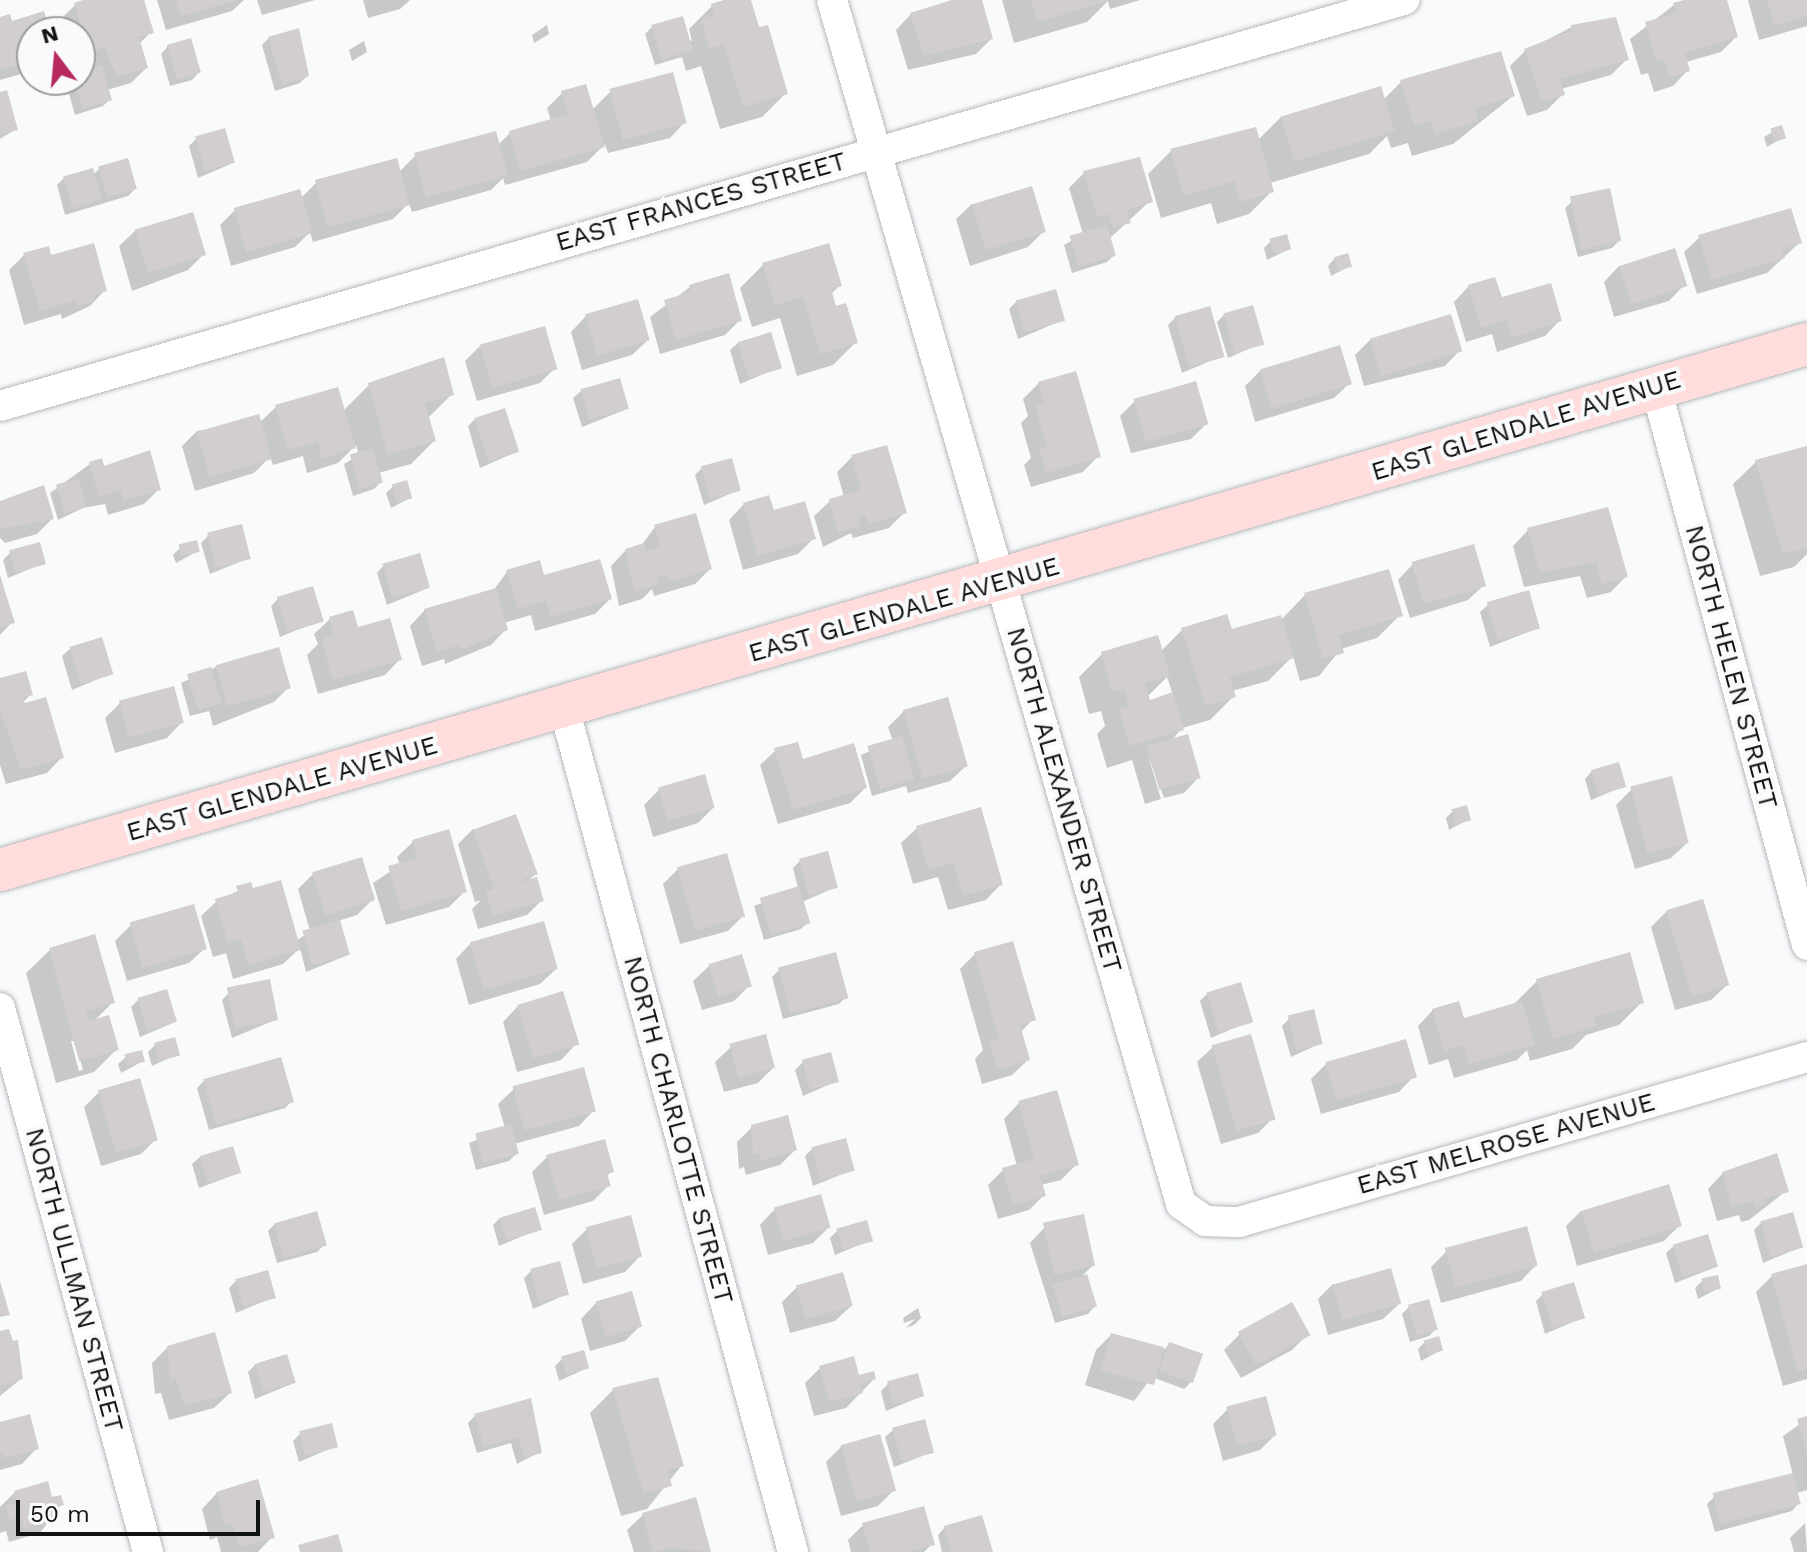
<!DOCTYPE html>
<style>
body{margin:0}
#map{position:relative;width:1807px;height:1552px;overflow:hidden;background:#f8fafc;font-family:"Work Sans",sans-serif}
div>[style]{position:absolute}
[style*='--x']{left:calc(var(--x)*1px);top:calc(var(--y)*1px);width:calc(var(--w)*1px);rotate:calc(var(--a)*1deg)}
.shadow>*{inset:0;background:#0003}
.building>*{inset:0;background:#d1cecd;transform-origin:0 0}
.roads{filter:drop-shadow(0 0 2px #b8b9bb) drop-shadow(0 0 2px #b8b9bb)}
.street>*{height:30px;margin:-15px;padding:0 15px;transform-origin:15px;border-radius:15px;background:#fff}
.secondary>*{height:42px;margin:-21px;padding:0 21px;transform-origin:21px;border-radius:21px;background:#fedddc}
span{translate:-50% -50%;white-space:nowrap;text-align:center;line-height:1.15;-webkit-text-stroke:8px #f8fafc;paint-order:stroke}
.street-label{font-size:26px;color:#111212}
.north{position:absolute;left:16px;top:16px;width:80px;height:80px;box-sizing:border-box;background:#f8fafc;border:2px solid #9c9d9e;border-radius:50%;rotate:344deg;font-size:22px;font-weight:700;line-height:32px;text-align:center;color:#111212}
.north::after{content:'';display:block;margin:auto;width:28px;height:36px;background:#b72a5f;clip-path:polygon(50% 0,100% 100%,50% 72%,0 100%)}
.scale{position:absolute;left:16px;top:1500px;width:244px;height:36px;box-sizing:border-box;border:4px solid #111212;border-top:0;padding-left:10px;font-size:24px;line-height:28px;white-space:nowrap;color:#111212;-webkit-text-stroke:6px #f8fafc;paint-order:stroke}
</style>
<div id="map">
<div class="shadow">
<i style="clip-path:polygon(95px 0,142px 0,151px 32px,139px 44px,146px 68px,131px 83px,107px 90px,110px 99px,103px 106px,75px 115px,66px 83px,93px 70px,89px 61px,80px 64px,80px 32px,63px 32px,60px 20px,75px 5px)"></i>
<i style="clip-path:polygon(157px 0,244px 0,232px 11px,166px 30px)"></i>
<i style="clip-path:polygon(257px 0,315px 0,262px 15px)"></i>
<i style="clip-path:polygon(363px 0,410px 0,400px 9px,368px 18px)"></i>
<i style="clip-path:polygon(731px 0,749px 0,785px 94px,762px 117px,720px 129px,701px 66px,686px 71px,682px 57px,655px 65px,645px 34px,652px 27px,692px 41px,689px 29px,712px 6px)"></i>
<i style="clip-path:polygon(959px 0,980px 0,991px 39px,976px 54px,908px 70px,896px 30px,911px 14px)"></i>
<i style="clip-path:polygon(1002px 0,1140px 0,1110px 9px,1108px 1px,1087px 22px,1014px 43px)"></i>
<i style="clip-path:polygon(1691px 0,1725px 0,1736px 37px,1721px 52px,1686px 62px,1688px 70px,1673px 86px,1654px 92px,1648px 73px,1641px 75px,1630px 39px,1674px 5px)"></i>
<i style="clip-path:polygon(1748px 0,1807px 0,1807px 26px,1759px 40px)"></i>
<i style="clip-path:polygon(0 21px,48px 32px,32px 32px,32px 71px,0 80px)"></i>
<i style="clip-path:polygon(547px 25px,549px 34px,534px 43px,532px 35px)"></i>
<i style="clip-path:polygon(1572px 27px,1627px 59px,1611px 75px,1561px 89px,1563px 94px,1547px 110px,1527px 116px,1510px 66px,1525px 51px)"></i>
<i style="clip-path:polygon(269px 38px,307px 76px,300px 83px,275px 91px,262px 45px)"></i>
<i style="clip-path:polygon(364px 41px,367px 52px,352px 61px,349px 50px)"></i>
<i style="clip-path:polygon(168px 46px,199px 72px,192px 80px,170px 86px,161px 54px)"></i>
<i style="clip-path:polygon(1401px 82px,1513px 96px,1453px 144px,1412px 156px,1408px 143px,1391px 148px,1387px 136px,1369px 154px,1270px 183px,1272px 191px,1249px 214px,1217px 224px,1211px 203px,1161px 218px,1148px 174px,1171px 151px,1258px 140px,1281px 117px,1383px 100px)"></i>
<i style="clip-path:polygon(610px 92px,685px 122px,670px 138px,608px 153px,605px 144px,587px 162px,505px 185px,503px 178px,491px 190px,412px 212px,409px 203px,393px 219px,313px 242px,310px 232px,295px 247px,231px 266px,220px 225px,235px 210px,301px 198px,316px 183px,399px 172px,415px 156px,498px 145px,510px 133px,551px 121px,547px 108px,562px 93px,592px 110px)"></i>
<i style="clip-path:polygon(0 95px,16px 129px,0 139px)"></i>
<i style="clip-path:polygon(1781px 127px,1784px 137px,1767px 147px,1764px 137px)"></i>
<i style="clip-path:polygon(196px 139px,233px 163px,198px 178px,189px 146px)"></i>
<i style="clip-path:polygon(99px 169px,135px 189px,128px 196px,65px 215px,57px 185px,64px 178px,93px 175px)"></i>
<i style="clip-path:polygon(1084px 173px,1150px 201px,1109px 239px,1114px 255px,1107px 262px,1072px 273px,1064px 245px,1083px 234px,1069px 188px)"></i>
<i style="clip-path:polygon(1573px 201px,1619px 241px,1612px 248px,1578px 257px,1565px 208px)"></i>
<i style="clip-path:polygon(972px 204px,1043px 232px,1028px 247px,970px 266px,956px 219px)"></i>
<i style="clip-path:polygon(135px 231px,203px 255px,188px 270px,132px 291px,119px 246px)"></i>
<i style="clip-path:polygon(1700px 237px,1799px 243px,1767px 273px,1697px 294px,1684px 252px)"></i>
<i style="clip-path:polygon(1271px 241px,1289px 249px,1267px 260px,1264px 248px)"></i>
<i style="clip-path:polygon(24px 255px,50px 258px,105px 290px,90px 306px,62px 319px,61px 314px,24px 325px,9px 270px)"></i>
<i style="clip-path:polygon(1335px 258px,1350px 266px,1331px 276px,1328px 266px)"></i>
<i style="clip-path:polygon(764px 264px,840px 285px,830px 295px,856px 342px,833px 365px,797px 376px,780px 318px,752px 327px,740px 288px)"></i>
<i style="clip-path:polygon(1619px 266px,1684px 285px,1669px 301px,1614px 317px,1604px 282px)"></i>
<i style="clip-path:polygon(1469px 286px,1560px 320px,1545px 336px,1497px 352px,1492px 334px,1466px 342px,1454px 302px)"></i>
<i style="clip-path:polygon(690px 287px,740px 320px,725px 335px,660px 354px,650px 317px)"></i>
<i style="clip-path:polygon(1016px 302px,1063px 320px,1018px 339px,1009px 309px)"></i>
<i style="clip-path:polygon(1224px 315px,1262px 343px,1228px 358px,1217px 322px)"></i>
<i style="clip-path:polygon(586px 316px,648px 340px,632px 355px,582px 370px,571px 332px)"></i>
<i style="clip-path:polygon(1175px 318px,1222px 356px,1182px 373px,1168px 325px)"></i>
<i style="clip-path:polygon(1370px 340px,1460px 350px,1445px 366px,1364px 386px,1355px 355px)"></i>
<i style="clip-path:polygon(738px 343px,780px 367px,740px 384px,730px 350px)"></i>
<i style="clip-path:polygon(480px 346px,555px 368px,540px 383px,477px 401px,465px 361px)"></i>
<i style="clip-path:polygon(1260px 371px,1350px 383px,1334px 398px,1255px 422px,1245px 386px)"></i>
<i style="clip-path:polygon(1039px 383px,1098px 456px,1083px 472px,1031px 487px,1024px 465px,1031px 458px,1021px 423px,1028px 416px,1023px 399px)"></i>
<i style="clip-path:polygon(369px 385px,452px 394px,429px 417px,434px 441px,411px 464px,378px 473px,381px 482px,374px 489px,353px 496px,344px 464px,359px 455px,356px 445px,338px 463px,307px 473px,303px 456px,273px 465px,270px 457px,254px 473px,195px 491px,182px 446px,197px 431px,259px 423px,276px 407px,337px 390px,343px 411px)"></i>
<i style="clip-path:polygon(581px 391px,627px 409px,582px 427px,573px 398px)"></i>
<i style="clip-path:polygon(1135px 401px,1206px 424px,1191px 439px,1131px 453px,1120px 416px)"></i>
<i style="clip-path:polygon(475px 419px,516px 452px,480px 468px,468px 426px)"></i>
<i style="clip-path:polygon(1807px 448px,1807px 554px,1794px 567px,1760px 576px,1733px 484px,1757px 461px)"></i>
<i style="clip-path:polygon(852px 457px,905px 512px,889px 528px,853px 538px,851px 533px,823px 547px,814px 516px,830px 501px,844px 497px,837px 472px)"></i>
<i style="clip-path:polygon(90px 464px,102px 468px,159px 489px,144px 504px,108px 515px,105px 504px,83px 508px,58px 520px,50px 493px)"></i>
<i style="clip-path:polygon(702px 468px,739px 490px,704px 505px,695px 475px)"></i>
<i style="clip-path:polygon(394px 486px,410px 498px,391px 508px,386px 493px)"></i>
<i style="clip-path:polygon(0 503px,52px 519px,37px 534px,5px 543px,0 538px)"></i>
<i style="clip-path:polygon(744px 504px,772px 513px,814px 538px,798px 554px,743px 570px,729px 520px)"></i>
<i style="clip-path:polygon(1606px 509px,1626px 576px,1611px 592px,1587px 598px,1580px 576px,1524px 587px,1513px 546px,1528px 530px)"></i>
<i style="clip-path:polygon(655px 527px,710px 569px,695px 584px,654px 596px,652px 589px,642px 599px,619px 606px,611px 566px,626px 550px,641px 546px)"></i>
<i style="clip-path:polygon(208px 536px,249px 558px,210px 574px,201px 543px)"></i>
<i style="clip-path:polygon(181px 547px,198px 551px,176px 563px,173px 555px)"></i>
<i style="clip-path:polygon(10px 553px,44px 563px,8px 578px,3px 560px)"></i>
<i style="clip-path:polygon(1413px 564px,1484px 585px,1468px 600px,1410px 618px,1398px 580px)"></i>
<i style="clip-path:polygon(384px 565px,428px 588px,387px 605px,377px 573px)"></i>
<i style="clip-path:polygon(507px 572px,610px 599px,595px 614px,535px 631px,531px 615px,504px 623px,506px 629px,491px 645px,445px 664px,444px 659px,422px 666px,410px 626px,425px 610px,493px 591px)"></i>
<i style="clip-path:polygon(0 579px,12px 622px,0 635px)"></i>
<i style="clip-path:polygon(evenodd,1305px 595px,1400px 615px,1377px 638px,1341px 649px,1319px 676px,1300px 681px,1293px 656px,1268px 681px,1232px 691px,1233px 697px,1210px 720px,1182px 728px,1170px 742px,1199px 777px,1184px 793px,1164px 798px,1148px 755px,1161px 799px,1145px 804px,1132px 760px,1107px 768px,1097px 734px,1105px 726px,1101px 711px,1089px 714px,1079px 677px,1102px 654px,1161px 651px,1182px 630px,1230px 632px,1281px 620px,1305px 595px,1167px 677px,1173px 695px,1148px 702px,1147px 697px,1167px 677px)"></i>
<i style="clip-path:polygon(278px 599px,321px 620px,280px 637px,271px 606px)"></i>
<i style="clip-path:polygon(1488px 605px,1538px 628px,1490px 647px,1480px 612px)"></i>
<i style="clip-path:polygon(330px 619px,356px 630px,400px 659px,385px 675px,318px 694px,307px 655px,318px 644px,314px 634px)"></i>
<i style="clip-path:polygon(70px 649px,110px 674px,72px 690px,62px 656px)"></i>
<i style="clip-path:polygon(216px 667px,289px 687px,274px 702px,213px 726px,209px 711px,190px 716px,181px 683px)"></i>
<i style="clip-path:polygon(0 680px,30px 695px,23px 702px,62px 757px,47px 773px,6px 784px,0 765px)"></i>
<i style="clip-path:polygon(120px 703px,182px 722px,167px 738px,115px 753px,105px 718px)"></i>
<i style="clip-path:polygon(904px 711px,966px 766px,950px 781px,908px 793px,906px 786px,872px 796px,861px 755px,893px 741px,888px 727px)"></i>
<i style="clip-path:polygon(776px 750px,801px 761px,865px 788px,850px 803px,778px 824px,760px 765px)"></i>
<i style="clip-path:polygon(1592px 771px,1624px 786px,1591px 800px,1585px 779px)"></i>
<i style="clip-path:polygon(1632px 789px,1687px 843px,1671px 858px,1635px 869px,1616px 805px)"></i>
<i style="clip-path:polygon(659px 790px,713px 808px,698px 823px,653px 837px,644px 805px)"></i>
<i style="clip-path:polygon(1453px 811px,1469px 819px,1449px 830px,1446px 818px)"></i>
<i style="clip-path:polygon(917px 828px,1001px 884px,986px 900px,948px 910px,938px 877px,913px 884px,901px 843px)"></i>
<i style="clip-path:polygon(473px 829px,536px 873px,527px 882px,542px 900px,527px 915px,478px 929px,472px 909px,481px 900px,475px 902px,458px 844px)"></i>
<i style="clip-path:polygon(413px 842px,464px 892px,449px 907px,386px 925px,373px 883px,400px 865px,397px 857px)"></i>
<i style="clip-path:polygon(800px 861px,836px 887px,802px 902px,808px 922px,801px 929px,764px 940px,754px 906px,798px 888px,793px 868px)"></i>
<i style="clip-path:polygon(678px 869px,743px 916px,728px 931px,680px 944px,663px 884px)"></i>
<i style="clip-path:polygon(313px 874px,372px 900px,357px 915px,338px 921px,348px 955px,306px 972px,300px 948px,283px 964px,233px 979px,226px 953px,213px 957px,201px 916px,217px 901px,250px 885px,296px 941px,310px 931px,298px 889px)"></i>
<i style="clip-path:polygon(1667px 911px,1727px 985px,1711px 1000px,1675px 1010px,1651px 927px)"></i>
<i style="clip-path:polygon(131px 925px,205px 948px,189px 963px,127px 981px,115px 941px)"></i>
<i style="clip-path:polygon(471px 943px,556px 969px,540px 984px,469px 1005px,456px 959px)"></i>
<i style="clip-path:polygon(evenodd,50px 950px,113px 1002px,93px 1022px,117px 1049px,94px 1072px,56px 1083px,26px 973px,50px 950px,71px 1041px,75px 1041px,83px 1070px,79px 1071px,71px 1041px)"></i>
<i style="clip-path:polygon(975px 954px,1033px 1019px,1020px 1033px,1028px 1060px,1012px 1075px,982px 1084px,975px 1059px,983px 1050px,960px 969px)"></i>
<i style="clip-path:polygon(709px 966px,749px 986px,734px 1001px,702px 1010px,693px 981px)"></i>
<i style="clip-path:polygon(779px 970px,846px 997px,839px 1004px,783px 1019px,772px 977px)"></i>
<i style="clip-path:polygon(1537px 981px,1642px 1002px,1619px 1025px,1586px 1035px,1572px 1049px,1530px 1061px,1527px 1050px,1517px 1060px,1454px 1078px,1448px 1059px,1429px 1065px,1418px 1026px,1433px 1010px,1462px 1021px,1514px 1004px)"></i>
<i style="clip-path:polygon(269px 982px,275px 1020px,232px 1038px,222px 1000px,229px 993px)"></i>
<i style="clip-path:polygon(1207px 994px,1250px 1021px,1211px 1038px,1200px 1001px)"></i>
<i style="clip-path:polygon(138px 1000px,175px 1022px,140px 1037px,131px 1007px)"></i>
<i style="clip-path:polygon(518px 1006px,576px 1044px,561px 1060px,517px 1072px,503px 1022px)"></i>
<i style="clip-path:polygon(1289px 1019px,1321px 1043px,1291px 1057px,1282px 1026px)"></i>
<i style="clip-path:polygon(155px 1045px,178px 1054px,152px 1066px,148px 1052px)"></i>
<i style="clip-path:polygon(731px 1047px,773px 1068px,758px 1083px,724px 1092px,715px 1062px)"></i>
<i style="clip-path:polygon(1213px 1047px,1273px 1118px,1258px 1133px,1221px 1144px,1197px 1062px)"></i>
<i style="clip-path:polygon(126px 1057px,143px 1061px,121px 1073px,118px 1064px)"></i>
<i style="clip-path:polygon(803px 1062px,837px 1081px,803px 1096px,795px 1070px)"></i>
<i style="clip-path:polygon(1326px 1064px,1414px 1076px,1399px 1092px,1321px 1114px,1311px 1079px)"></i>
<i style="clip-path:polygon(204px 1081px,292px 1101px,285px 1108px,209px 1130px,197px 1088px)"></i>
<i style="clip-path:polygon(514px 1089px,594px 1110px,579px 1126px,514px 1144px,516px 1154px,509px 1161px,476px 1170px,469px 1143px,505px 1128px,498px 1104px)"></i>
<i style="clip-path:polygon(99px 1092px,156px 1139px,141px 1154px,101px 1166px,84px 1107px)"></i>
<i style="clip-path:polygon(1019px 1103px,1077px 1164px,1061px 1180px,1041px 1185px,1044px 1195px,1029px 1210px,998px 1219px,988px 1185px,1003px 1170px,1017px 1166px,1004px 1119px)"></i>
<i style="clip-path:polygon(752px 1127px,795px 1150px,780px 1165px,746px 1175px,744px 1167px,739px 1169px,737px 1142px)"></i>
<i style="clip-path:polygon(812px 1149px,852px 1170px,813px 1186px,805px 1156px)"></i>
<i style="clip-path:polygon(200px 1157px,239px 1173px,199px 1188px,192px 1164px)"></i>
<i style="clip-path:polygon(547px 1157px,612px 1171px,606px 1177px,608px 1186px,593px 1201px,544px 1215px,532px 1172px)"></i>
<i style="clip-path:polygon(1723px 1173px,1786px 1191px,1749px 1220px,1741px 1222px,1739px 1215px,1717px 1221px,1708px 1189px)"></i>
<i style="clip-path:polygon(775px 1209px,828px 1228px,813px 1243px,768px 1255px,760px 1225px)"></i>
<i style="clip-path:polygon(1581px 1211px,1679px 1226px,1664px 1241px,1577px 1266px,1566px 1226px)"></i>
<i style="clip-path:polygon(500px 1218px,539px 1229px,499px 1246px,493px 1225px)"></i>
<i style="clip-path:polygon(1761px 1223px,1801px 1247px,1763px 1263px,1754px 1230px)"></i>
<i style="clip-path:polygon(275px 1224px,324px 1245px,317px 1252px,277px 1263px,268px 1231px)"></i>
<i style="clip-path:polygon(1045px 1227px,1093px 1265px,1080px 1278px,1095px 1306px,1088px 1314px,1055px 1323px,1030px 1243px)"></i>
<i style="clip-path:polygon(587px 1229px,640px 1256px,625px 1272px,583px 1284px,572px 1244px)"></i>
<i style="clip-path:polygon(837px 1231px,871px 1240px,835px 1255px,830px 1238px)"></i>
<i style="clip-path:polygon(1674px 1246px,1716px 1267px,1675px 1283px,1666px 1253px)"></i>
<i style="clip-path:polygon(1446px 1252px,1536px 1265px,1521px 1281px,1441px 1303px,1431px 1267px)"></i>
<i style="clip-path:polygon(531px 1271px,567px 1294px,533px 1309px,524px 1278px)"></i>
<i style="clip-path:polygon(1807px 1271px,1807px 1379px,1783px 1386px,1756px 1292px,1772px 1276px)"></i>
<i style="clip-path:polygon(236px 1281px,274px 1297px,236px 1313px,229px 1288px)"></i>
<i style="clip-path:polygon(1702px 1281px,1719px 1288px,1698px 1299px,1695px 1288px)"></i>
<i style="clip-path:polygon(1333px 1284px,1399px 1304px,1383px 1319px,1328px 1335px,1318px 1299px)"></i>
<i style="clip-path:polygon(797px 1287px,851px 1306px,835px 1321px,790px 1333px,782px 1302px)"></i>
<i style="clip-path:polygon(1543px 1294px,1582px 1318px,1545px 1334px,1536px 1301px)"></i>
<i style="clip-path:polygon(596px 1303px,640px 1326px,625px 1341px,590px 1351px,581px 1319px)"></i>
<i style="clip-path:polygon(1409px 1307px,1436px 1329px,1429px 1336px,1410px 1342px,1402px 1314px)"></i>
<i style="clip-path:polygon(918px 1308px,921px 1318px,914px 1325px,906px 1328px,915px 1319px,904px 1323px,903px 1318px)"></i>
<i style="clip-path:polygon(0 1333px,21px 1379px,0 1396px)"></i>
<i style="clip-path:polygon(1240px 1334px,1308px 1334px,1292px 1350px,1241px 1378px,1224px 1350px)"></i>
<i style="clip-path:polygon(1111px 1335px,1165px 1349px,1169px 1344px,1191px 1382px,1184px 1389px,1152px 1377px,1134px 1401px,1085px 1385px,1096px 1350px)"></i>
<i style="clip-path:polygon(1425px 1342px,1441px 1350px,1421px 1361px,1418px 1349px)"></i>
<i style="clip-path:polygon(168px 1347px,230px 1393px,214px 1408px,169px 1420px,161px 1393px,155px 1394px,152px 1363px)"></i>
<i style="clip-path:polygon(562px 1359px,587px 1368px,559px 1381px,555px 1366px)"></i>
<i style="clip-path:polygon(255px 1365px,294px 1383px,255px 1399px,248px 1372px)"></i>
<i style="clip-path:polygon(820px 1368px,874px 1379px,846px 1408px,814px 1416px,805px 1383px)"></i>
<i style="clip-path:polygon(888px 1384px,922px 1396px,886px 1411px,881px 1391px)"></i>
<i style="clip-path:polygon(613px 1390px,682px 1465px,647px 1509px,621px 1516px,590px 1413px)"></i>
<i style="clip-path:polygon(529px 1400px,540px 1452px,517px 1464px,511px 1443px,477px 1453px,468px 1423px,475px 1416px)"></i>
<i style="clip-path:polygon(1228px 1409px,1275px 1435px,1260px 1450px,1223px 1461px,1213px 1424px)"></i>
<i style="clip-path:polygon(1807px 1419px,1807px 1490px,1796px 1493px,1799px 1503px,1792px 1511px,1715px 1532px,1707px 1504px,1714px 1497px,1793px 1475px,1783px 1436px)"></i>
<i style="clip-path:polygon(0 1424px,37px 1448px,22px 1464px,0 1470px)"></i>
<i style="clip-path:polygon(893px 1430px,932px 1452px,894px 1467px,885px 1437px)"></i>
<i style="clip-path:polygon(300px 1434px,336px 1446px,299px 1462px,293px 1441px)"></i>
<i style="clip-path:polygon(842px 1446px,894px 1490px,878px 1506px,841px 1516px,826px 1462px)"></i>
<i style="clip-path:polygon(15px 1492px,62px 1504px,40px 1533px,9px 1542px,6px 1531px,0 1533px,0 1507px)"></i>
<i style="clip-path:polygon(217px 1493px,272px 1537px,258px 1552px,221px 1552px,217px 1537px,210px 1540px,202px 1509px)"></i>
<i style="clip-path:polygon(694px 1500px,709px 1552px,634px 1552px,627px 1530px,643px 1515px)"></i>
<i style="clip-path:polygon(1805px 1523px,1807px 1552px,1794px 1552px,1790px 1538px)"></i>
<i style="clip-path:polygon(863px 1525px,932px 1544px,924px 1552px,851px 1552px,848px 1540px)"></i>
<i style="clip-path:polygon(945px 1527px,990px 1552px,942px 1552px,938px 1535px)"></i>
</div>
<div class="building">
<i style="clip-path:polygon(83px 0,144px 0,154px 33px,139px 37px,148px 68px,117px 77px,104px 47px,88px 52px,74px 3px)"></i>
<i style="clip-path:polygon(176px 0,235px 0,235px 1px,181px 16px)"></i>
<i style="clip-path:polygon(724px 0,751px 0,759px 27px,768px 25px,788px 94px,743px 107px,724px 44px,709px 49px,701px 19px,714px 15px,711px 4px)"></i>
<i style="clip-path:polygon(952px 0,982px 0,993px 39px,923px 56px,910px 13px)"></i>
<i style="clip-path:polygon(1031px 0,1108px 0,1108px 1px,1037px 22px)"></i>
<i style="clip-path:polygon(1684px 0,1727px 0,1738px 37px,1685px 53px,1690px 71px,1669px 78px,1664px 59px,1656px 61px,1645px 22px,1676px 13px,1673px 3px)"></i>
<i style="clip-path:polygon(1767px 0,1807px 0,1807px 16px,1774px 26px)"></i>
<i style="clip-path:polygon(44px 11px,50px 32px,32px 32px,32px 61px,0 70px,0 17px,10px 14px,12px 21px)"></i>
<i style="left:683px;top:16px;width:36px;height:33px;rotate:74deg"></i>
<i style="clip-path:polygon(1616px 17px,1629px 60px,1560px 79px,1565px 95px,1542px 102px,1524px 49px,1572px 30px,1571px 25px)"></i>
<i style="clip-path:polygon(299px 28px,309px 76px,282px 85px,268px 37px)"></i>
<i style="left:191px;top:38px;width:36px;height:25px;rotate:74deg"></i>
<i style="clip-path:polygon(1501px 51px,1515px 96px,1475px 108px,1478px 121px,1435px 134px,1431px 121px,1414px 126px,1400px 80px)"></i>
<i style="clip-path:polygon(102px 65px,112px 100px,82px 109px,74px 80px,80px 80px,80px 72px)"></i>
<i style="left:673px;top:72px;width:53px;height:66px;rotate:75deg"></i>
<i style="clip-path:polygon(586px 84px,605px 147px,520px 171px,509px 131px,568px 114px,561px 91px)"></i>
<i style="left:1381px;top:86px;width:47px;height:105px;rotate:73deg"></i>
<i style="clip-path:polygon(7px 90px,18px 130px,0 135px,0 92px)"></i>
<i style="left:1782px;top:125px;width:14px;height:12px;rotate:73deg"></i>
<i style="clip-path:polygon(1256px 127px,1274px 192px,1240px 202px,1234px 181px,1184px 196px,1170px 149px)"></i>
<i style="left:225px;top:128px;width:36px;height:31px;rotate:74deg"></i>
<i style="left:496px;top:131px;width:46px;height:85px;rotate:75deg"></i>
<i style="clip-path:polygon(1140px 157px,1153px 202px,1127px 210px,1131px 223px,1113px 228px,1109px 214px,1097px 217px,1083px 171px)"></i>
<i style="left:128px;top:158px;width:32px;height:31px;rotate:74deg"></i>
<i style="left:397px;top:158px;width:49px;height:85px;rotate:75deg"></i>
<i style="left:93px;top:168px;width:33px;height:31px;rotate:74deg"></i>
<i style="left:1032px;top:186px;width:48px;height:63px;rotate:73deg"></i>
<i style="left:1610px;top:188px;width:54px;height:41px;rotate:78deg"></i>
<i style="left:300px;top:189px;width:46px;height:69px;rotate:74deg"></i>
<i style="clip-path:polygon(1791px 208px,1802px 243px,1782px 249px,1785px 258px,1712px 280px,1698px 235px)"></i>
<i style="left:193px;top:212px;width:45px;height:61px;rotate:73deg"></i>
<i style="left:1107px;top:225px;width:32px;height:39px;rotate:74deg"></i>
<i style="left:1287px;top:234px;width:16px;height:18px;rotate:75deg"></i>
<i style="clip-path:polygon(94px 243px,107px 291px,93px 295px,95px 301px,78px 306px,76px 300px,40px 311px,23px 253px,49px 246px,51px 255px)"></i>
<i style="clip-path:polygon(829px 243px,842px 286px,831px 289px,836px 306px,846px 303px,858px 343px,820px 354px,803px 297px,775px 305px,762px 263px)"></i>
<i style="left:1675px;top:248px;width:40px;height:59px;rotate:72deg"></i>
<i style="left:1348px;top:253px;width:14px;height:15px;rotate:73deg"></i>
<i style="clip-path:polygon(729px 273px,742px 321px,676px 340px,664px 300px,691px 292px,689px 285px)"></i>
<i style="clip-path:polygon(1495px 277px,1502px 297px,1551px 283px,1562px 321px,1512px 338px,1507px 320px,1481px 328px,1468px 285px)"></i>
<i style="left:1056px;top:289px;width:33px;height:42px;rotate:74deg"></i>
<i style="left:638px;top:299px;width:43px;height:55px;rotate:74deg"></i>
<i style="left:1253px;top:305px;width:41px;height:31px;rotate:74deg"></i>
<i style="left:1210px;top:306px;width:53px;height:37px;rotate:74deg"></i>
<i style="left:1451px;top:314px;width:39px;height:85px;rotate:73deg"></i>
<i style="left:545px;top:326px;width:45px;height:68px;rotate:74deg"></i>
<i style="left:771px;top:332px;width:38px;height:35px;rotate:73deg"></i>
<i style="left:1340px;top:345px;width:41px;height:84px;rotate:73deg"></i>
<i style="clip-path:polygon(444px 357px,454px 395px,425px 403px,436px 441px,388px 455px,368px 383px)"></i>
<i style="clip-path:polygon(1076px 371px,1101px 457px,1046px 473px,1039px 448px,1047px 446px,1035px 406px,1044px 404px,1038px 382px)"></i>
<i style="left:620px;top:378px;width:32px;height:41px;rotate:74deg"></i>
<i style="left:1196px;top:381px;width:45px;height:65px;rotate:74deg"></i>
<i style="clip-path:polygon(338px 387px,356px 448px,322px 459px,318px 442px,288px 450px,275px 405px)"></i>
<i style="left:505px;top:408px;width:46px;height:32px;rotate:72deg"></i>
<i style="left:259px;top:414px;width:47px;height:65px;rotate:74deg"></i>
<i style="clip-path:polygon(887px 445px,907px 513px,868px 524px,865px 514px,858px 516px,861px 526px,838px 533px,829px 499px,861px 490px,851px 455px)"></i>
<i style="clip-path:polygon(1807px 446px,1807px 548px,1783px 554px,1755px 460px)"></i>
<i style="left:373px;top:448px;width:36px;height:24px;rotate:74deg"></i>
<i style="clip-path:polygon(150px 450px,161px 490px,123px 501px,120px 490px,99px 497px,89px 462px,102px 458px,104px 466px)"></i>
<i style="left:732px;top:458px;width:34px;height:32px;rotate:75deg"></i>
<i style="left:78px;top:478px;width:30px;height:23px;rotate:73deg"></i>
<i style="left:407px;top:480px;width:19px;height:16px;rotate:74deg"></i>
<i style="clip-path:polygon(44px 485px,54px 519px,0 529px,0 501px)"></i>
<i style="clip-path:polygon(769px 495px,774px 510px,805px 501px,816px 539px,758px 556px,743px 503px)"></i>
<i style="clip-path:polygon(1608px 507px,1628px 577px,1602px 584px,1596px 562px,1540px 573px,1527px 528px)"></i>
<i style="clip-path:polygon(696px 513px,712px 569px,669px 582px,666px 574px,657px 577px,659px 584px,634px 592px,625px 549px,644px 543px,646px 551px,660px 547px,654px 525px)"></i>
<i style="left:242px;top:524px;width:36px;height:36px;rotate:76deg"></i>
<i style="left:197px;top:540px;width:12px;height:19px;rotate:76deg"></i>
<i style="left:40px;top:542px;width:23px;height:32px;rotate:75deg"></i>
<i style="left:1474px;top:544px;width:44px;height:65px;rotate:74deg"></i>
<i style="left:420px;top:553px;width:36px;height:39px;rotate:74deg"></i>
<i style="clip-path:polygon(600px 559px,612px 599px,550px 617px,546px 601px,518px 609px,506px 570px,540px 560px,544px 575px)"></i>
<i style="clip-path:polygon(1389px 569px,1403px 616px,1339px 635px,1344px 653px,1323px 659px,1304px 593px)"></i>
<i style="clip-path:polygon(0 575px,15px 623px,0 627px)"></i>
<i style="left:313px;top:586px;width:37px;height:38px;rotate:73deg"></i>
<i style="clip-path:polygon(496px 588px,508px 630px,461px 650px,459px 645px,437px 652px,424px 609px)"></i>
<i style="left:1529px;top:590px;width:40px;height:44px;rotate:74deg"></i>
<i style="clip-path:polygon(353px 610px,358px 627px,390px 618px,402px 660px,333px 680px,321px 638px,334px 634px,329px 617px)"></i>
<i style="clip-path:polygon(1227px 614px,1232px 629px,1281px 615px,1294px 658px,1230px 677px,1236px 697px,1206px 706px,1181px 628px)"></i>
<i style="clip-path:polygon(1158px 635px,1170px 676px,1145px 683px,1150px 700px,1173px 692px,1184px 730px,1129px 746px,1119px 709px,1129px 707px,1124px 689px,1112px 692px,1101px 652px)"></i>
<i style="left:102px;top:637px;width:39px;height:34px;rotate:73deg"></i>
<i style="left:279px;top:647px;width:43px;height:66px;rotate:74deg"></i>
<i style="left:211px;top:667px;width:38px;height:25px;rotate:73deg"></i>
<i style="clip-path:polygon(26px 671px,33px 695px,23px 698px,25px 703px,46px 697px,64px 758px,21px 770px,0 711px,0 678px)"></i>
<i style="left:174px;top:686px;width:38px;height:57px;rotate:75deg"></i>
<i style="left:948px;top:697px;width:72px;height:47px;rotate:74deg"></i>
<i style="left:1188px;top:734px;width:46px;height:43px;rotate:74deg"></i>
<i style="left:902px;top:736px;width:45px;height:36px;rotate:74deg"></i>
<i style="clip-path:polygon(798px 742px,803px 759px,854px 743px,867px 788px,793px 810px,774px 748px)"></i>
<i style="left:1619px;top:762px;width:26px;height:29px;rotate:74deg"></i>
<i style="left:705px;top:774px;width:35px;height:49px;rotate:74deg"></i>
<i style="left:1672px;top:776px;width:69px;height:43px;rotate:76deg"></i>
<i style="left:1467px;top:805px;width:16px;height:16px;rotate:75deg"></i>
<i style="clip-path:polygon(981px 807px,1003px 885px,963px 896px,953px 863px,928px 870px,916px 826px)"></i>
<i style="left:516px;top:814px;width:64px;height:46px;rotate:70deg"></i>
<i style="clip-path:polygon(449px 829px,467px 892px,401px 911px,388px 866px,417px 858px,412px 840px)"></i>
<i style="left:828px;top:851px;width:38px;height:30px;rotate:75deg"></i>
<i style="left:727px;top:853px;width:66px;height:52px;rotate:74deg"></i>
<i style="left:362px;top:857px;width:45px;height:52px;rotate:73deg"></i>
<i style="left:537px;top:877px;width:25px;height:53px;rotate:74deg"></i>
<i style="clip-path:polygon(281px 880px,301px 950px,248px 965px,241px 939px,228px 943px,215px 899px,238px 892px,236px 886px,251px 882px,253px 888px)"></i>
<i style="left:799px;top:886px;width:39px;height:41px;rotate:73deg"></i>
<i style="left:1703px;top:899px;width:90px;height:39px;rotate:73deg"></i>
<i style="left:194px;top:904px;width:47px;height:67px;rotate:74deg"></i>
<i style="left:340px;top:920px;width:36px;height:39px;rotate:74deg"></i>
<i style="left:544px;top:921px;width:50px;height:77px;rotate:74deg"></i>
<i style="clip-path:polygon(95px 934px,115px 1003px,86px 1011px,89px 1021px,109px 1015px,119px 1050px,79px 1061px,49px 948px)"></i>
<i style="clip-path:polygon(1013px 941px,1036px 1020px,1020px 1025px,1030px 1060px,997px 1070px,989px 1042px,999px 1039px,974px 952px)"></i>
<i style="left:836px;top:952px;width:48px;height:60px;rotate:75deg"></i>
<i style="clip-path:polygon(1630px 952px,1644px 1003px,1594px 1017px,1597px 1026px,1553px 1039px,1536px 979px)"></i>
<i style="left:742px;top:954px;width:34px;height:35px;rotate:73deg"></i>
<i style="left:270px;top:979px;width:42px;height:44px;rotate:79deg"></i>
<i style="left:1241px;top:982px;width:42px;height:36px;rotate:73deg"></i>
<i style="left:167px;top:989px;width:34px;height:31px;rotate:73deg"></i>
<i style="left:563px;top:991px;width:56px;height:48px;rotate:73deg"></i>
<i style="clip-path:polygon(1459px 1001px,1464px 1018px,1522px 1001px,1535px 1045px,1469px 1064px,1464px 1045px,1444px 1051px,1432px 1009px)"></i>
<i style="left:1314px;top:1009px;width:36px;height:27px;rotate:76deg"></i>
<i style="left:766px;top:1034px;width:35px;height:38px;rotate:75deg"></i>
<i style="left:1251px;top:1034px;width:89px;height:41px;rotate:74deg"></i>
<i style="left:175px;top:1037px;width:19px;height:22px;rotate:74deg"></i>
<i style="left:1406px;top:1039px;width:40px;height:84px;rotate:74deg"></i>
<i style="left:142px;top:1050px;width:12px;height:18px;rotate:76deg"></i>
<i style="left:831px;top:1052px;width:31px;height:30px;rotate:75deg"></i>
<i style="left:281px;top:1057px;width:47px;height:81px;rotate:74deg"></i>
<i style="left:584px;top:1067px;width:46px;height:74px;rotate:75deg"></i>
<i style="left:140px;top:1078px;width:65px;height:44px;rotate:74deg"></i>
<i style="clip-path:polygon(1057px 1090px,1079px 1165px,1040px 1176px,1046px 1196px,1013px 1205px,1002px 1168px,1034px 1159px,1018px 1101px)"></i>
<i style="clip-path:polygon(788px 1115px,797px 1150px,761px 1161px,759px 1153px,753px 1155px,751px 1125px)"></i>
<i style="left:511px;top:1124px;width:31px;height:37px;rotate:75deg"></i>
<i style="left:846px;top:1138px;width:34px;height:36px;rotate:75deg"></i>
<i style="clip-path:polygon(605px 1139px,614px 1172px,607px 1174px,611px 1186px,559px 1200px,546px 1155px)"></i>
<i style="left:233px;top:1146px;width:28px;height:35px;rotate:73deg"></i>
<i style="clip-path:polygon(1777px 1153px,1789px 1192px,1764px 1199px,1766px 1205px,1756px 1208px,1754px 1201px,1732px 1207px,1722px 1172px)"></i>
<i style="left:1669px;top:1184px;width:44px;height:92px;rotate:73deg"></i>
<i style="left:821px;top:1194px;width:35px;height:49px;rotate:74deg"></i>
<i style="left:535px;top:1207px;width:24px;height:37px;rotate:73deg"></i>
<i style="left:317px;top:1211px;width:36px;height:45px;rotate:74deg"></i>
<i style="left:1793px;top:1212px;width:37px;height:34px;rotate:74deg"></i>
<i style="left:1084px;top:1214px;width:53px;height:42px;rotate:78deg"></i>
<i style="left:631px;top:1215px;width:43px;height:47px;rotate:75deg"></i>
<i style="left:867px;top:1220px;width:22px;height:32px;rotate:74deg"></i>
<i style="left:1527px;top:1226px;width:41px;height:85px;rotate:75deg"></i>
<i style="left:1708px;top:1234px;width:34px;height:37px;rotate:73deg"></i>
<i style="left:560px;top:1261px;width:35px;height:31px;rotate:75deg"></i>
<i style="clip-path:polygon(1807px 1264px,1807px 1369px,1798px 1372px,1771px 1274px)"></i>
<i style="left:1391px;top:1268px;width:37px;height:61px;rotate:74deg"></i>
<i style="left:268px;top:1270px;width:29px;height:34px;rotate:74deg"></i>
<i style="left:843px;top:1272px;width:35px;height:49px;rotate:74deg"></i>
<i style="left:1087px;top:1274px;width:34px;height:36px;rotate:73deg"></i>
<i style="left:1718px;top:1275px;width:14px;height:17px;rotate:78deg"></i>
<i style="clip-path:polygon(0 1281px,10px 1315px,0 1317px)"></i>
<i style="left:1574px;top:1282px;width:38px;height:34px;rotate:73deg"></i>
<i style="left:632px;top:1291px;width:37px;height:38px;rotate:74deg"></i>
<i style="left:1429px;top:1299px;width:32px;height:22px;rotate:74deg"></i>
<i style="left:1292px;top:1302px;width:38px;height:62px;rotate:61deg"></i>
<i style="clip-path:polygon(9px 1329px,13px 1341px,18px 1340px,23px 1379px,0 1386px,0 1331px)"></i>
<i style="clip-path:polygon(215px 1332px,232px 1393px,184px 1406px,176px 1379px,170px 1381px,167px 1346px)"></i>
<i style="left:1111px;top:1333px;width:55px;height:39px;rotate:15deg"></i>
<i style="left:1439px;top:1336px;width:15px;height:16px;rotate:74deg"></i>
<i style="left:1169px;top:1342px;width:36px;height:31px;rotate:19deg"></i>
<i style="left:584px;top:1350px;width:19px;height:24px;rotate:74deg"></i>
<i style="left:287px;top:1354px;width:30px;height:34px;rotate:73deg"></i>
<i style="clip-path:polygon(854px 1356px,859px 1375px,874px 1371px,876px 1379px,861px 1384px,863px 1393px,829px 1402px,819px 1366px)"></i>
<i style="left:918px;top:1373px;width:24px;height:32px;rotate:75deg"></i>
<i style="clip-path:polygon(658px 1377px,684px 1466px,668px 1470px,672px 1486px,644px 1494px,612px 1388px)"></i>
<i style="left:1266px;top:1396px;width:41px;height:41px;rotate:75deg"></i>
<i style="clip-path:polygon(531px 1398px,542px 1453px,524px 1458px,518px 1437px,484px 1447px,474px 1414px)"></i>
<i style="clip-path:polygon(30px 1414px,39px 1449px,5px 1458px,0 1451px,0 1422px)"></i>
<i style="clip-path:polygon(1807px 1416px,1807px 1452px,1806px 1452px,1797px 1419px)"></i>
<i style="left:925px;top:1419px;width:35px;height:34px;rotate:75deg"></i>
<i style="left:332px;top:1423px;width:25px;height:34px;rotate:76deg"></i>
<i style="left:880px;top:1434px;width:59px;height:41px;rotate:74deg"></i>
<i style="left:1793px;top:1473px;width:32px;height:83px;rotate:76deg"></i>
<i style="clip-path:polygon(258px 1479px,275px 1538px,239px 1547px,232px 1523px,225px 1525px,216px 1492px)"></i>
<i style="clip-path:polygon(48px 1481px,52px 1497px,61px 1495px,64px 1505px,55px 1507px,58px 1518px,24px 1528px,21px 1517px,10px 1520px,6px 1505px,17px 1503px,14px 1491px)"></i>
<i style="clip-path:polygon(696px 1497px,711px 1552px,672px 1548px,653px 1552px,642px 1513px)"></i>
<i style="clip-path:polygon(924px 1506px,935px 1545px,908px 1552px,870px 1552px,862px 1523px)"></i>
<i style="clip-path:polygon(982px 1515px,993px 1552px,951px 1552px,944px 1526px)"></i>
<i style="clip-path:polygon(338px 1534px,343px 1552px,300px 1552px,298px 1545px)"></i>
</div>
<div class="roads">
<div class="street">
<i style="--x:832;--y:0;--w:1254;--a:73.83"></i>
<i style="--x:1181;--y:1204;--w:29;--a:35"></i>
<i style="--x:1205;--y:1221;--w:34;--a:2"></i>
<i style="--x:1239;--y:1222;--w:591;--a:-16.2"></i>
<i style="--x:1656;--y:388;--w:577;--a:74.83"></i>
<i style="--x:0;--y:406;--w:1462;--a:-16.13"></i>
<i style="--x:564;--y:708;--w:875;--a:74.82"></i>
<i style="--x:0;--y:1008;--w:564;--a:74.78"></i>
</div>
<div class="secondary">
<i style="--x:0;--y:870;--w:1882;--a:-16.23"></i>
</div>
</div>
<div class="street-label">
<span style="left:701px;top:202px;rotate:-16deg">EAST FRANCES STREET</span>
<span style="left:1526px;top:426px;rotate:-17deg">EAST GLENDALE AVENUE</span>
<span style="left:904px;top:610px;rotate:-16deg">EAST GLENDALE AVENUE</span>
<span style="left:1731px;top:667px;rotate:75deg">NORTH HELEN STREET</span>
<span style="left:282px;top:789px;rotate:-16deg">EAST GLENDALE AVENUE</span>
<span style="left:1064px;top:800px;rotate:74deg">NORTH ALEXANDER STREET</span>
<span style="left:678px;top:1130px;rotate:75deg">NORTH CHARLOTTE STREET</span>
<span style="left:1506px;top:1144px;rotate:-16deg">EAST MELROSE AVENUE</span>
<span style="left:74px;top:1280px;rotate:75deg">NORTH ULLMAN STREET</span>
</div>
<div class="north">N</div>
<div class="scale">50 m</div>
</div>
